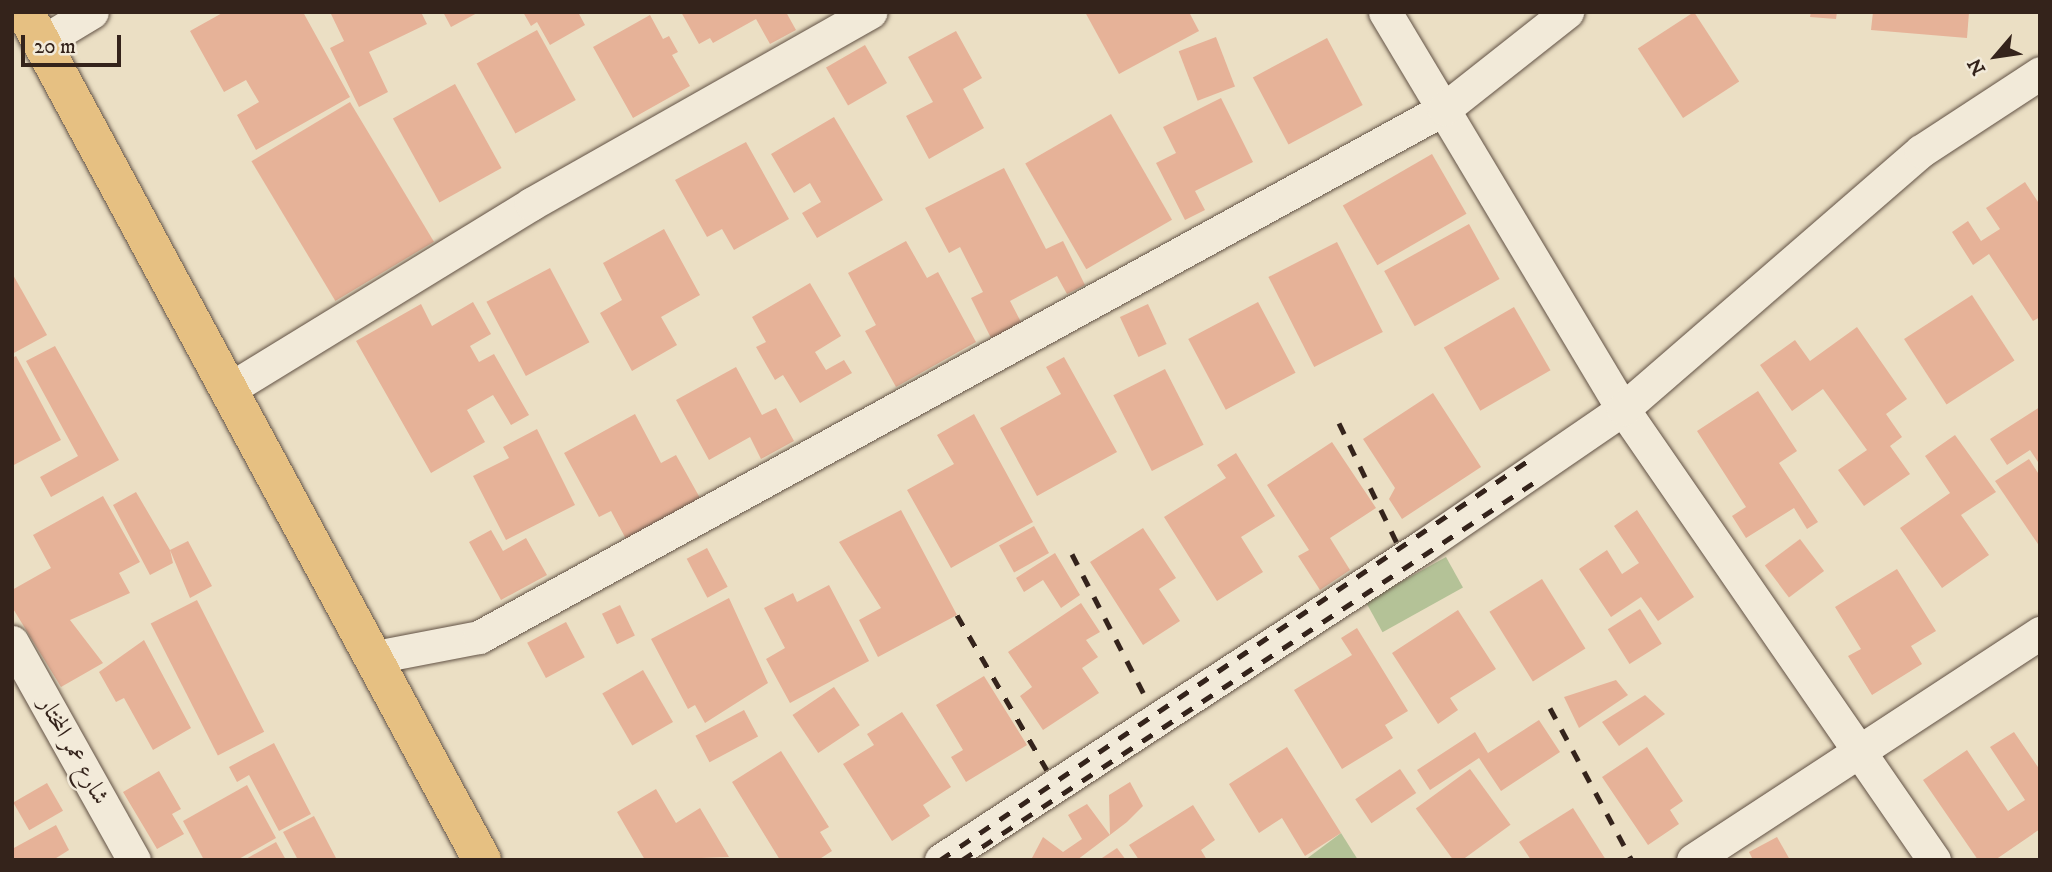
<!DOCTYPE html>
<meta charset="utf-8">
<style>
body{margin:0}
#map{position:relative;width:2052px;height:872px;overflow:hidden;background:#ebdfc4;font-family:"IM FELL DW Pica",Amiri,serif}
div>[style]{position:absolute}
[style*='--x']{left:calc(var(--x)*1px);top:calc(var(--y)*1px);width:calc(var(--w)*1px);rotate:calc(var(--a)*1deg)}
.green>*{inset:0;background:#b4c297;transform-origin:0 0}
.building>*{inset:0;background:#e6b298;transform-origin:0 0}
.roads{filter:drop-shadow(0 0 2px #625245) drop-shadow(0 0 2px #625245)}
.minor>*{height:33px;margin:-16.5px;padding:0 16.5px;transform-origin:16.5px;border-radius:16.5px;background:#f2ead9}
.major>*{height:38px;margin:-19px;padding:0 19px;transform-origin:19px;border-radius:19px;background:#e6c082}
.rail>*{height:5px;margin-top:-2.5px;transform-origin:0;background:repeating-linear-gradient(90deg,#34231b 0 12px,transparent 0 24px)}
span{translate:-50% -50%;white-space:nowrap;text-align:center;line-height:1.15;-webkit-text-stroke:5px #f2ead9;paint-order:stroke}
.street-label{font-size:24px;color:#34231b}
.frame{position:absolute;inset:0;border:14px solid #34231b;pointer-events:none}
.north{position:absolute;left:1961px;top:21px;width:70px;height:70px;-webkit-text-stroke:5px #f2ead9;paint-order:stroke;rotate:241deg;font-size:19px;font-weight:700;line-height:28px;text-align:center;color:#34231b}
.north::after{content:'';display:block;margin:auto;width:24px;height:32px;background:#34231b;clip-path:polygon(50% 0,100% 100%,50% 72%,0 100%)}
.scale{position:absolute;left:21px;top:35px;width:100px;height:32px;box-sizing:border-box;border:4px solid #34231b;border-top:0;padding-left:9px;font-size:21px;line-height:24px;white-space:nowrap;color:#34231b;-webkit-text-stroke:5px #f2ead9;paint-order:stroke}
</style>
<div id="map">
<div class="green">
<i style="left:1446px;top:557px;width:35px;height:92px;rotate:61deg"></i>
<i style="clip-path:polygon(1341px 833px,1358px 860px,1305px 860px)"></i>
</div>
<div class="building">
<i style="clip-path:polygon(224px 12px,303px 12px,350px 97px,256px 150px,237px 115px,259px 102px,246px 80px,224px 92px,190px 31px)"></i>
<i style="clip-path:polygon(421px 12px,427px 24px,369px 52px,388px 92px,359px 107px,330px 48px,344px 41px,331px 14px)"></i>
<i style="clip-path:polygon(443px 12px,479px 12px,451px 27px)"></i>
<i style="clip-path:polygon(523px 12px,578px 12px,585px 25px,550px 45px,537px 22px,531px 26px)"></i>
<i style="clip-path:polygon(681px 12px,786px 12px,796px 30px,770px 44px,756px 19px,713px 43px,710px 38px,699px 44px)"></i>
<i style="clip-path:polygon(1085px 12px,1189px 12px,1199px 31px,1119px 74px)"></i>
<i style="left:1694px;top:12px;width:83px;height:67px;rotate:57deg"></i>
<i style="clip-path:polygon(1811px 12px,1837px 12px,1836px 19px,1810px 17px)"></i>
<i style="clip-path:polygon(1873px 12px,1969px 12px,1967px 38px,1871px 30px)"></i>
<i style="clip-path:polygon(650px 15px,663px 39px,669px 36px,678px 52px,672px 55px,690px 86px,633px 118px,593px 47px)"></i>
<i style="left:537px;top:30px;width:80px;height:69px;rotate:61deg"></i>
<i style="clip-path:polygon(956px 31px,982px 78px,963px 89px,984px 128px,929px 159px,906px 116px,933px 102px,908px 57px)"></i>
<i style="left:1216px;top:37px;width:53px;height:40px;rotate:69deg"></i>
<i style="left:1327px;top:38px;width:76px;height:84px;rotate:62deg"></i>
<i style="left:865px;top:45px;width:44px;height:45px;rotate:60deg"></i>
<i style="left:455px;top:84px;width:96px;height:71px;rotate:61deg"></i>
<i style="clip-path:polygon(1221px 98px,1253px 162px,1195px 191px,1205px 210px,1185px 220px,1156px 163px,1176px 153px,1163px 127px)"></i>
<i style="left:350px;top:102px;width:163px;height:115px;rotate:59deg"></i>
<i style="left:1111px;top:114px;width:122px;height:99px;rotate:60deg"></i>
<i style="clip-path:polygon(834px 117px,883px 200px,817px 238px,802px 213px,821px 202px,810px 183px,794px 193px,771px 154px)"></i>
<i style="clip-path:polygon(746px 142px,789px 219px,734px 250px,722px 229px,707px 237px,675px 180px)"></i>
<i style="left:1432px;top:154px;width:69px;height:103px;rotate:60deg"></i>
<i style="clip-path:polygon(1004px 168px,1046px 249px,1063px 241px,1085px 285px,1067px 294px,1057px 276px,1010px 301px,1022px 324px,992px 340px,971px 298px,983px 292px,960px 247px,949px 253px,925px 208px)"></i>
<i style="clip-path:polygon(2025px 182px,2040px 205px,2040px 317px,2033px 321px,1989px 254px,1973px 265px,1952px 232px,1968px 221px,1981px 241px,2000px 229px,1986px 208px)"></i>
<i style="left:1469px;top:224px;width:63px;height:97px;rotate:61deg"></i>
<i style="clip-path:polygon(664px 229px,700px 295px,661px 317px,677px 345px,632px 371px,600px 313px,622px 300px,603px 263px)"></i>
<i style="clip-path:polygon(906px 241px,927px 278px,938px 272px,976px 342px,896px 387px,865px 331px,876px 325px,848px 273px)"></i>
<i style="left:1337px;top:242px;width:101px;height:77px;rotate:63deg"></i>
<i style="left:550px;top:268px;width:84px;height:72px;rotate:62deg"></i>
<i style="clip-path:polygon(12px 273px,47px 335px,12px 354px)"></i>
<i style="clip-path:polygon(810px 283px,841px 336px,815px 352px,826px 370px,844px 360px,852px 373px,800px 403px,783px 375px,775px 380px,756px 347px,766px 342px,752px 317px)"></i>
<i style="left:1972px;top:295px;width:78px;height:81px;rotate:57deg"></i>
<i style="clip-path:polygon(473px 302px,491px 334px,470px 346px,479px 362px,494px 354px,529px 415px,511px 425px,493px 395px,467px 410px,485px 442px,431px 473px,356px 341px,421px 304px,432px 326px)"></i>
<i style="left:1258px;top:302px;width:80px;height:79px;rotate:62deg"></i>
<i style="left:1148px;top:304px;width:44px;height:31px;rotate:65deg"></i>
<i style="left:1514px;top:307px;width:73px;height:81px;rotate:60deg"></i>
<i style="clip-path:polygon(1857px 327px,1907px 399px,1886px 414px,1902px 437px,1890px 446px,1910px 474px,1864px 506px,1838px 470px,1867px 450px,1823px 389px,1792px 411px,1760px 365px,1795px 340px,1810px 361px)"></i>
<i style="clip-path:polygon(55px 346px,119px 460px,51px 497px,40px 477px,78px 456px,26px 361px)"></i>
<i style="clip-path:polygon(16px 356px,61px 440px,12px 466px,12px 358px)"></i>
<i style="clip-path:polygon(1064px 357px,1117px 452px,1037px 496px,1000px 428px,1061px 394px,1046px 367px)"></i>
<i style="clip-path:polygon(736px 367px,762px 415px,776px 408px,794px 441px,761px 459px,750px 437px,709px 460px,676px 400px)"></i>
<i style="left:1165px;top:369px;width:85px;height:58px;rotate:63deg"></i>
<i style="clip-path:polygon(1758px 391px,1797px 451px,1779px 463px,1818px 522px,1807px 529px,1794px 508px,1746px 538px,1732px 516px,1746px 507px,1697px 431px)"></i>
<i style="clip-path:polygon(1433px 393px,1481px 467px,1402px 519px,1389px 499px,1395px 488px,1363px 439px)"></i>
<i style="clip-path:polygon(2040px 407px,2040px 465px,2030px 450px,2007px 465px,1990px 439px)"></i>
<i style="clip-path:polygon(635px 414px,661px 463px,676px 455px,700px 498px,626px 539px,611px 511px,599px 517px,564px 453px)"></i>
<i style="clip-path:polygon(974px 414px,1033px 522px,951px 568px,907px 490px,954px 464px,937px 435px)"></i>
<i style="clip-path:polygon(537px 429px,575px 505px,506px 540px,473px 476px,509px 458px,503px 447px)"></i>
<i style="clip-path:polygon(1955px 435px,1996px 492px,1961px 515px,1989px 555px,1942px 588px,1900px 528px,1950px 493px,1925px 456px)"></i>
<i style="clip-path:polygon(1332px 442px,1376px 508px,1330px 538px,1350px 570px,1320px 590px,1298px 556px,1309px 550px,1267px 485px)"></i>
<i style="clip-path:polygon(1236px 453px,1275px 516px,1241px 537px,1263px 572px,1217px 601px,1164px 517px,1226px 478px,1217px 465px)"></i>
<i style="clip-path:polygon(2029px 459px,2040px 476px,2040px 547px,1995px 481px)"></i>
<i style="clip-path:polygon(136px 492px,170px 550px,188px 541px,212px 586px,190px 598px,170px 550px,173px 563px,150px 575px,113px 505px)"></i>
<i style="clip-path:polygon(103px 496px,140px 562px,119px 573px,130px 593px,70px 620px,103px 663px,61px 687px,12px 607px,12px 590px,51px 568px,33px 535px)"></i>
<i style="clip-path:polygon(901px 510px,957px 615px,878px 657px,859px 620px,881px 608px,839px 542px)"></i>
<i style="clip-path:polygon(1637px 510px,1694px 597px,1658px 621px,1641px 597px,1611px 617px,1579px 569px,1607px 550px,1622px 574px,1639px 563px,1614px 526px)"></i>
<i style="left:1034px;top:526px;width:31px;height:40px;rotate:61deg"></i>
<i style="clip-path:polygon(1143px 528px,1176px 578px,1159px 589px,1180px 621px,1143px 645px,1090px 562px)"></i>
<i style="clip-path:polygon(491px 530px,503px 551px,526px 538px,547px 575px,501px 600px,469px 542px)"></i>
<i style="left:1800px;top:539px;width:40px;height:44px;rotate:53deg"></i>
<i style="left:707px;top:548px;width:44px;height:23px;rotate:62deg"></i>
<i style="clip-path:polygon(1055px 553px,1080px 595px,1061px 608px,1043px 580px,1024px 592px,1016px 578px)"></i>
<i style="clip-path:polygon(1897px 569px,1936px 631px,1911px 646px,1922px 664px,1872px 695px,1848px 656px,1861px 649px,1835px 607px)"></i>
<i style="left:1542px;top:579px;width:82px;height:62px;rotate:58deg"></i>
<i style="clip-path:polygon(829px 585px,869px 661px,790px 703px,766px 659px,785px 648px,764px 608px,793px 593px,797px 602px)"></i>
<i style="clip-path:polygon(729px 598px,768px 683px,705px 723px,695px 705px,688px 709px,651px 639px)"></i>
<i style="left:197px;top:600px;width:148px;height:52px;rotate:63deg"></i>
<i style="clip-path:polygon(1081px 603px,1100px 632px,1086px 640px,1098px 657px,1082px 668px,1099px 693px,1043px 730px,1020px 696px,1032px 687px,1008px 652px)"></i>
<i style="left:620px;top:605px;width:34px;height:20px;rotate:64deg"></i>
<i style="left:1640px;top:609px;width:41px;height:38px;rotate:58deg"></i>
<i style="clip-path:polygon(1458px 610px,1496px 669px,1450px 698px,1458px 710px,1438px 724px,1392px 653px)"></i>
<i style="left:566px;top:622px;width:40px;height:44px;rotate:62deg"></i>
<i style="clip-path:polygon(1357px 628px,1408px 711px,1385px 725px,1393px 738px,1342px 769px,1294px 690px,1352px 655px,1341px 638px)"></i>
<i style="clip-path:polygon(144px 640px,191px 728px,153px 750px,124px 698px,116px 702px,99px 672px)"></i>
<i style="left:643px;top:670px;width:60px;height:47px;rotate:60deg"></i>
<i style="clip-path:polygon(984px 676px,1027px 745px,966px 782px,951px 757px,963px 750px,936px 705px)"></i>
<i style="clip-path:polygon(1616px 680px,1628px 695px,1579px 728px,1564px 697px)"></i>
<i style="left:834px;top:687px;width:46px;height:50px;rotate:56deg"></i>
<i style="clip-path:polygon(1645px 695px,1665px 714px,1619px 746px,1602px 722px)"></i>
<i style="left:744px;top:710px;width:30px;height:55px;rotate:62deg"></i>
<i style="clip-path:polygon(902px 712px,951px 787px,923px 805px,930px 816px,892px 841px,843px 764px,874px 745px,867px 734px)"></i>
<i style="clip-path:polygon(1539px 720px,1560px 752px,1501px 791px,1479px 758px,1430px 790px,1417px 770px,1475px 732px,1488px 753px)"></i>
<i style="clip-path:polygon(2014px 732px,2040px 770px,2040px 829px,1995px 860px,1978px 860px,1923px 780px,1967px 750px,2008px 811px,2025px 800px,1990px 747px)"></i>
<i style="clip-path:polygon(274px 743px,311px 814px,279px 831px,249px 775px,237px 782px,229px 767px)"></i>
<i style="clip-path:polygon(1287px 747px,1341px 833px,1305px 856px,1282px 818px,1259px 833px,1229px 784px)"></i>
<i style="clip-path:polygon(1647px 747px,1683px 801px,1670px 810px,1679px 824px,1648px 845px,1602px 777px)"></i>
<i style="clip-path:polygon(781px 751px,829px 827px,820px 832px,832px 851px,818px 860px,780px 860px,732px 782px)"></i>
<i style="left:1400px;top:769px;width:29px;height:54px;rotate:56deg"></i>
<i style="left:1470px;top:769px;width:69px;height:67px;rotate:54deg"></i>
<i style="clip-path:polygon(159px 771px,181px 809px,172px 814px,184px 834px,157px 849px,123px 792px)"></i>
<i style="clip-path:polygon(1130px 782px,1143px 806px,1127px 822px,1110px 835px,1077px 860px,1032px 858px,1043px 837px,1063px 852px,1082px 839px,1068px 815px,1087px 804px,1110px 835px,1109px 795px)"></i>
<i style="left:47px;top:783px;width:32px;height:39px;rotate:60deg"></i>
<i style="clip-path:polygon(247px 785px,276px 838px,237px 860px,204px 860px,183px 821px)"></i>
<i style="clip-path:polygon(656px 789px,676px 823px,700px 808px,729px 857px,645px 860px,617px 812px)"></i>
<i style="clip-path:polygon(1193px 805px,1215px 840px,1201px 850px,1207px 860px,1139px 860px,1129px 845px)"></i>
<i style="clip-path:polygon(1573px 808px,1606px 860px,1531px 860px,1519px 842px)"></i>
<i style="clip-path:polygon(314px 816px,337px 860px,298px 860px,283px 832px)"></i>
<i style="clip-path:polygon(56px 825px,69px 850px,53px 860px,12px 860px,12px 849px)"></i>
<i style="clip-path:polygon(1777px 837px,1790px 860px,1753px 860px,1749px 852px)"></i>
<i style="clip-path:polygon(276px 842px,286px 860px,244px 860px)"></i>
<i style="clip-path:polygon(1117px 848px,1126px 860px,1099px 860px)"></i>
</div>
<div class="roads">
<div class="minor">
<i style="--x:1385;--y:12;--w:463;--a:59.1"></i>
<i style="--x:1623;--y:409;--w:548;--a:55.41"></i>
<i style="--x:42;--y:42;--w:58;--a:-31"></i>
<i style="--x:231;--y:388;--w:352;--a:-31.5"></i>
<i style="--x:531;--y:204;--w:390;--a:-29.5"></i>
<i style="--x:12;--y:642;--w:250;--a:60.8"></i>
<i style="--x:375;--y:657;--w:106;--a:-10.9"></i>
<i style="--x:479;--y:637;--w:1100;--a:-28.69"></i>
<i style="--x:1444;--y:109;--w:157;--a:-38.3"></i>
<i style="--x:941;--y:860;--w:575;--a:-33.08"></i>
<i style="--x:1423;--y:546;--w:242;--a:-34.4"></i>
<i style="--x:1623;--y:409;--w:394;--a:-40.9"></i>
<i style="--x:1921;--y:151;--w:142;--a:-33.2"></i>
<i style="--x:1693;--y:860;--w:415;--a:-33.2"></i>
</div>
<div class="major">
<i style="--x:25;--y:12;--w:963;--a:61.68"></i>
</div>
</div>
<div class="rail">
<i style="--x:1339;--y:423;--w:142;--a:64.2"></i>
<i style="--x:1072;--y:554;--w:164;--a:62.8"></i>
<i style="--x:957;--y:615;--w:179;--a:59.9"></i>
<i style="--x:1550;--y:708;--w:173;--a:61.7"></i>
<i style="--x:940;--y:860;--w:716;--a:-34.18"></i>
<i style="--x:962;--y:860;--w:694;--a:-33.42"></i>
</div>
<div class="street-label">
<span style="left:73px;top:751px;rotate:61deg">شارع عمر المختار</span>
</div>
<div class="frame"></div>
<div class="north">N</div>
<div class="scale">20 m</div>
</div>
